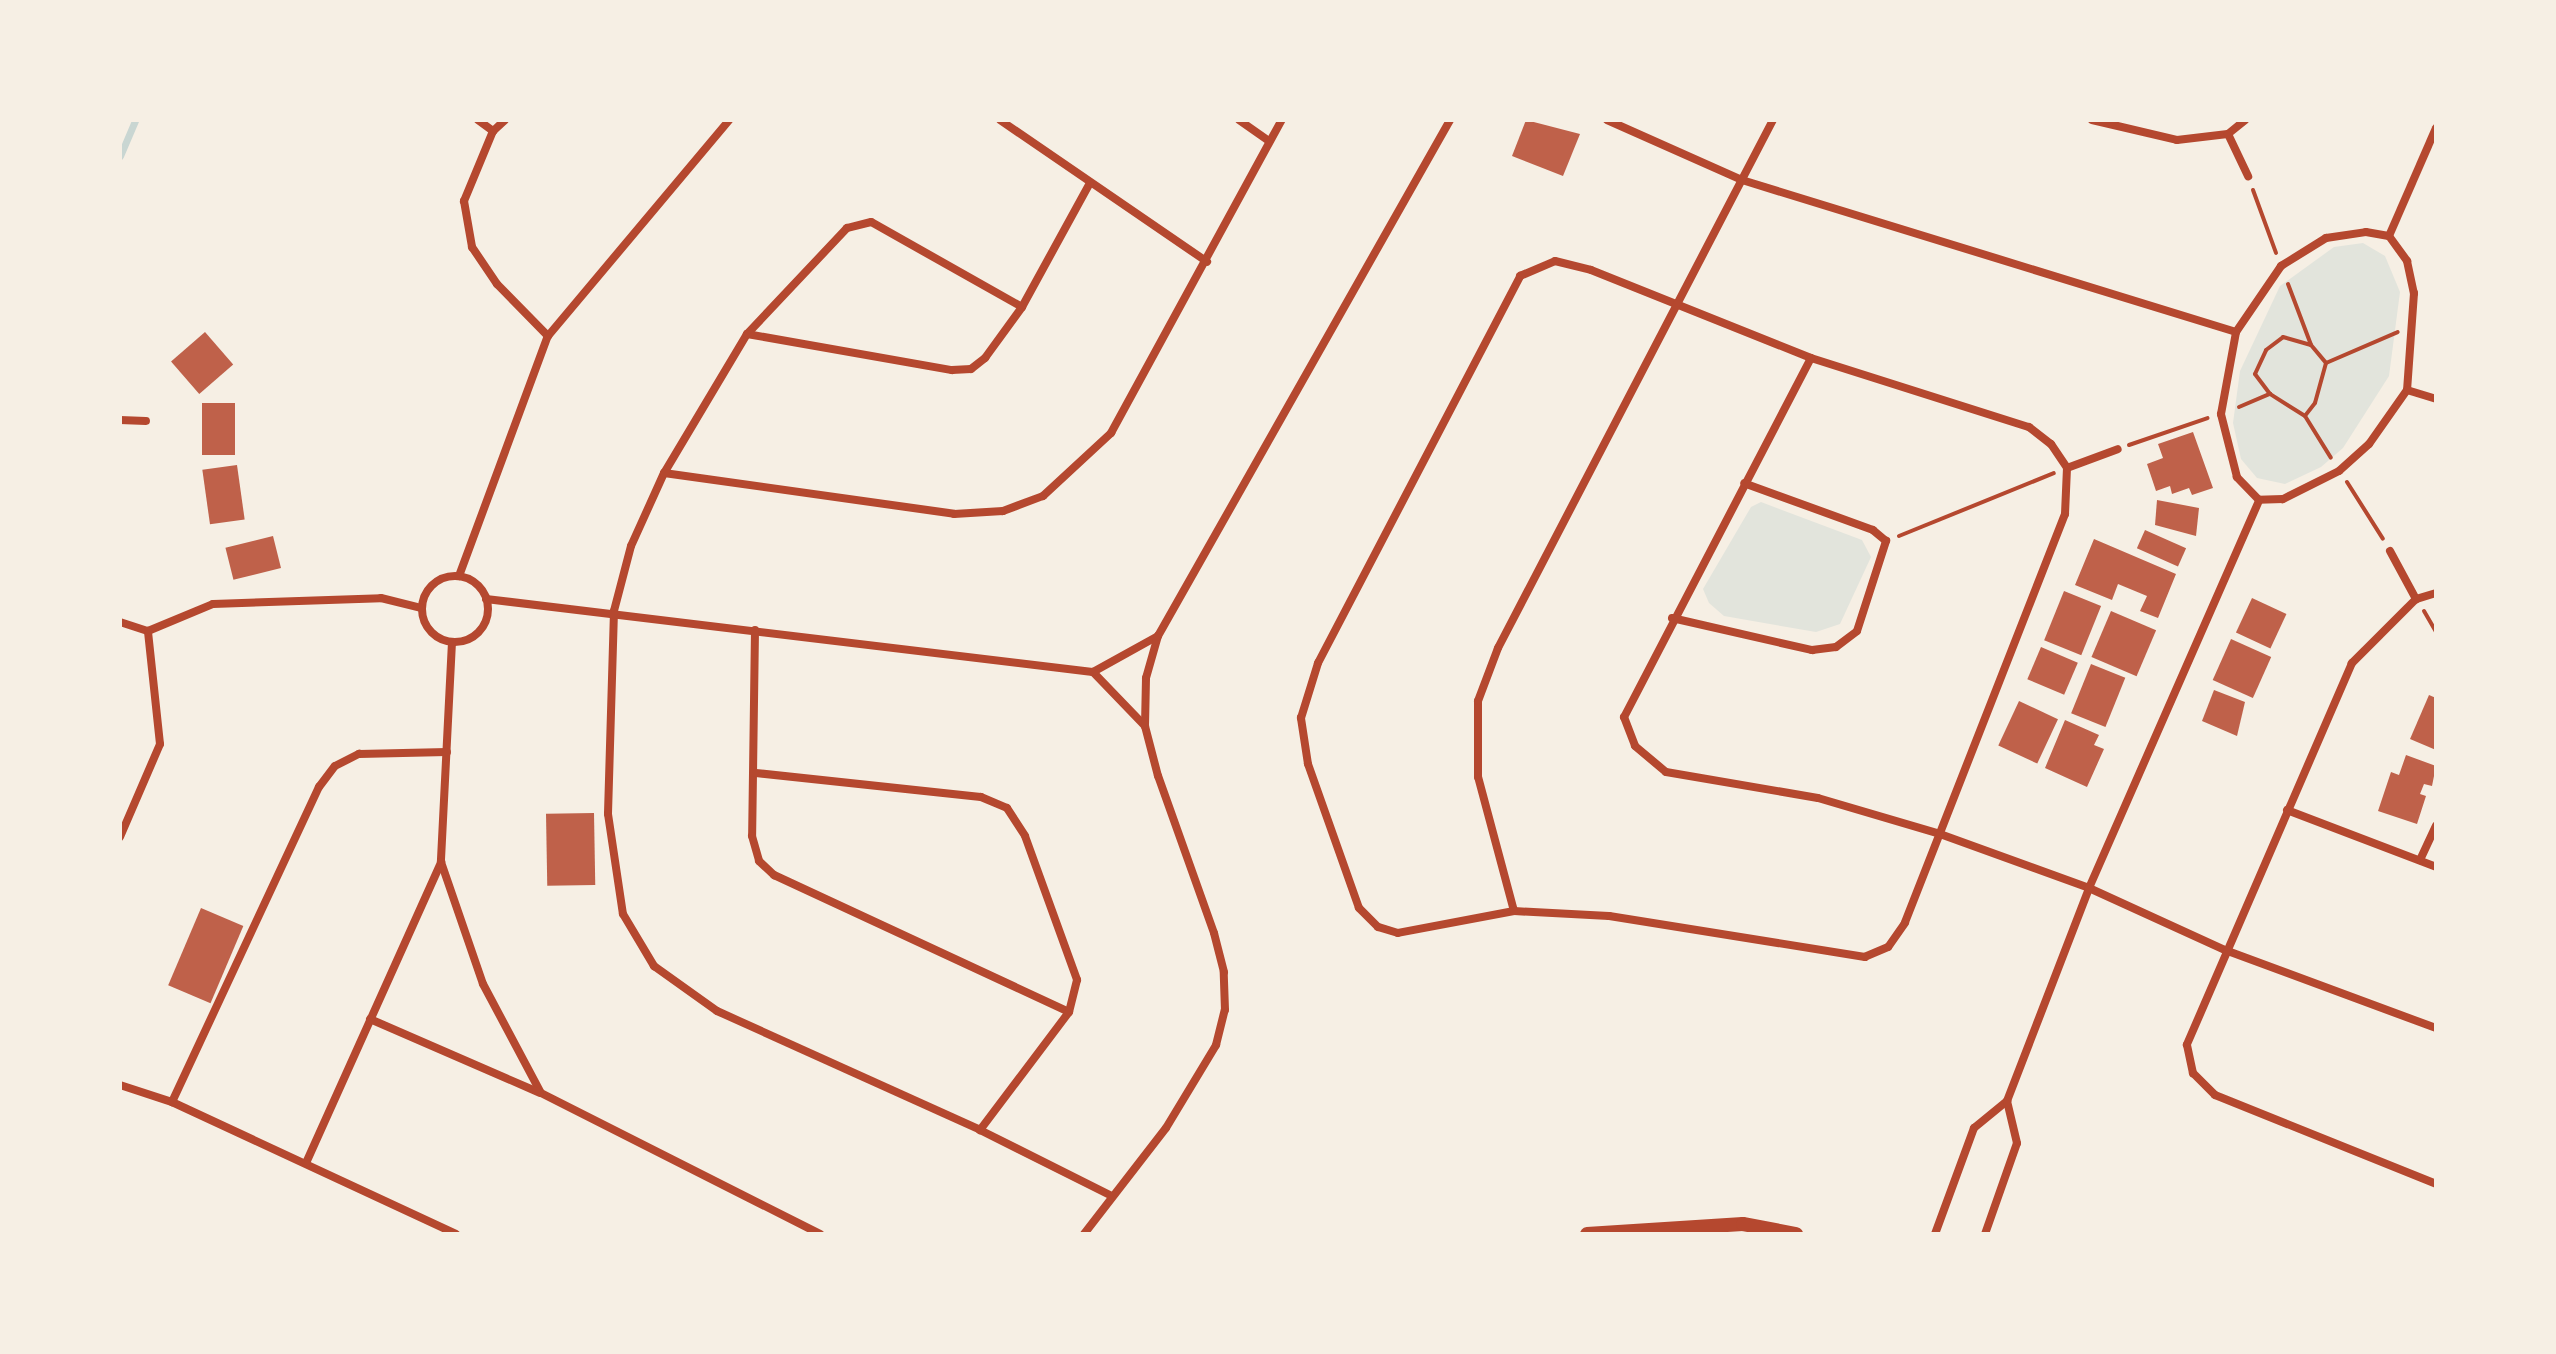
<!DOCTYPE html>
<style>
body{margin:0}
#map{position:relative;width:2556px;height:1354px;overflow:hidden;background:#f6efe4;font-family:Roboto,sans-serif}
div>[style]{position:absolute}
[style*='--x']{left:calc(var(--x)*1px);top:calc(var(--y)*1px);width:calc(var(--w)*1px);rotate:calc(var(--a)*1deg)}
.green>*{inset:0;background:#e2e4dc}
.stream>*{height:7px;margin:-3.5px;padding:0 3.5px;transform-origin:3.5px;border-radius:3.5px;background:#c9d6d2}
.building>*{inset:0;background:#bf614a;transform-origin:0 0}
.path>*{height:4px;margin:-2px;padding:0 2px;transform-origin:2px;border-radius:2px;background:#b5482f}
.minor>*{height:8px;margin:-4px;padding:0 4px;transform-origin:4px;border-radius:4px;background:#b5482f}
.minor>.ring{margin:-4px;padding:0;box-sizing:content-box;background:none;border:8px solid #b5482f;border-radius:50%}
.secondary>*{height:14px;margin:-7px;padding:0 7px;transform-origin:7px;border-radius:7px;background:#b5482f}
span{translate:-50% -50%;white-space:nowrap;text-align:center;line-height:1.15;-webkit-text-stroke:7px #f6efe4;paint-order:stroke}
.frame{position:absolute;inset:0;border:122px solid #f6efe4;pointer-events:none}
</style>
<div id="map">
<div class="green">
<i style="clip-path:polygon(2363px 243px,2385px 256px,2400px 292px,2389px 376px,2343px 448px,2321px 467px,2285px 484px,2257px 478px,2241px 459px,2233px 423px,2240px 371px,2280px 286px,2334px 247px)"></i>
<i style="clip-path:polygon(1761px 502px,1862px 540px,1871px 557px,1840px 624px,1816px 632px,1724px 616px,1709px 603px,1703px 589px,1751px 507px)"></i>
</div>
<div class="stream">
<i style="--x:120;--y:156;--w:39;--a:-67"></i>
</div>
<div class="building">
<i style="clip-path:polygon(1526px 120px,1580px 134px,1563px 176px,1512px 156px)"></i>
<i style="left:205px;top:332px;width:43px;height:45px;rotate:49deg"></i>
<i style="left:202px;top:403px;width:33px;height:52px"></i>
<i style="clip-path:polygon(2193px 432px,2213px 488px,2192px 495px,2189px 488px,2172px 494px,2170px 486px,2156px 491px,2147px 464px,2163px 458px,2158px 444px)"></i>
<i style="left:237px;top:465px;width:55px;height:35px;rotate:82deg"></i>
<i style="clip-path:polygon(2157px 500px,2199px 508px,2196px 536px,2155px 525px)"></i>
<i style="left:2145px;top:530px;width:45px;height:20px;rotate:24deg"></i>
<i style="left:273px;top:536px;width:33px;height:49px;rotate:76deg"></i>
<i style="clip-path:polygon(2094px 539px,2176px 574px,2158px 618px,2140px 611px,2147px 596px,2118px 584px,2112px 600px,2075px 585px)"></i>
<i style="left:2064px;top:591px;width:40px;height:53px;rotate:22deg"></i>
<i style="left:2252px;top:598px;width:38px;height:38px;rotate:25deg"></i>
<i style="left:2111px;top:611px;width:49px;height:50px;rotate:23deg"></i>
<i style="left:2231px;top:639px;width:44px;height:45px;rotate:24deg"></i>
<i style="left:2041px;top:647px;width:40px;height:35px;rotate:23deg"></i>
<i style="left:2091px;top:664px;width:37px;height:53px;rotate:22deg"></i>
<i style="clip-path:polygon(2214px 690px,2245px 702px,2237px 736px,2202px 721px)"></i>
<i style="clip-path:polygon(2429px 695px,2436px 698px,2436px 750px,2410px 739px)"></i>
<i style="left:2019px;top:701px;width:43px;height:49px;rotate:25deg"></i>
<i style="clip-path:polygon(2065px 720px,2099px 735px,2094px 745px,2104px 749px,2087px 787px,2045px 768px)"></i>
<i style="clip-path:polygon(2406px 755px,2436px 766px,2432px 786px,2424px 784px,2420px 794px,2426px 796px,2417px 824px,2378px 811px,2391px 772px,2399px 775px)"></i>
<i style="left:594px;top:813px;width:72px;height:48px;rotate:89deg"></i>
<i style="left:201px;top:908px;width:46px;height:84px;rotate:23deg"></i>
</div>
<div class="path">
<i style="--x:2253;--y:190;--w:67;--a:69.9"></i>
<i style="--x:2288;--y:284;--w:65;--a:69.3"></i>
<i style="--x:2283;--y:337;--w:29;--a:16"></i>
<i style="--x:2311;--y:345;--w:23;--a:50"></i>
<i style="--x:2326;--y:363;--w:41;--a:105.4"></i>
<i style="--x:2315;--y:403;--w:16;--a:128"></i>
<i style="--x:2305;--y:416;--w:41;--a:-147.8"></i>
<i style="--x:2270;--y:394;--w:25;--a:-127"></i>
<i style="--x:2255;--y:374;--w:26;--a:-65"></i>
<i style="--x:2266;--y:350;--w:21;--a:-37"></i>
<i style="--x:2326;--y:363;--w:78;--a:-23.3"></i>
<i style="--x:2239;--y:407;--w:34;--a:-23"></i>
<i style="--x:2305;--y:416;--w:49;--a:58.2"></i>
<i style="--x:2129;--y:445;--w:83;--a:-18.9"></i>
<i style="--x:2347;--y:482;--w:67;--a:57.7"></i>
<i style="--x:1899;--y:536;--w:167;--a:-22.1"></i>
<i style="--x:2424;--y:611;--w:24;--a:60"></i>
</div>
<div class="minor">
<i style="--x:478;--y:120;--w:19;--a:36"></i>
<i style="--x:505;--y:120;--w:16;--a:137"></i>
<i style="--x:493;--y:131;--w:76;--a:112.5"></i>
<i style="--x:464;--y:201;--w:47;--a:80.1"></i>
<i style="--x:472;--y:247;--w:45;--a:56"></i>
<i style="--x:497;--y:284;--w:73;--a:45.6"></i>
<i style="--x:1000;--y:120;--w:251;--a:34.4"></i>
<i style="--x:1239;--y:120;--w:37;--a:35"></i>
<i style="--x:1607;--y:120;--w:148;--a:24"></i>
<i style="--x:1742;--y:180;--w:517;--a:17.1"></i>
<i style="--x:2092;--y:120;--w:87;--a:13.2"></i>
<i style="--x:2177;--y:140;--w:51;--a:-6.7"></i>
<i style="--x:2228;--y:134;--w:22;--a:-39"></i>
<i style="--x:2228;--y:134;--w:47;--a:64.5"></i>
<i style="--x:2366;--y:232;--w:23;--a:10"></i>
<i style="--x:2389;--y:236;--w:31;--a:54"></i>
<i style="--x:2407;--y:261;--w:33;--a:78"></i>
<i style="--x:2414;--y:293;--w:97;--a:94.1"></i>
<i style="--x:2407;--y:390;--w:66;--a:125.1"></i>
<i style="--x:2369;--y:444;--w:40;--a:138"></i>
<i style="--x:2339;--y:471;--w:63;--a:153.4"></i>
<i style="--x:2283;--y:499;--w:24;--a:178"></i>
<i style="--x:2259;--y:500;--w:32;--a:-134"></i>
<i style="--x:2237;--y:477;--w:65;--a:-104.3"></i>
<i style="--x:2221;--y:414;--w:83;--a:-79.6"></i>
<i style="--x:2236;--y:332;--w:80;--a:-55.7"></i>
<i style="--x:2281;--y:266;--w:53;--a:-31.9"></i>
<i style="--x:2326;--y:238;--w:40;--a:-8.5"></i>
<i style="--x:2389;--y:236;--w:118;--a:-66.5"></i>
<i style="--x:1555;--y:261;--w:37;--a:14"></i>
<i style="--x:1591;--y:270;--w:237;--a:21.8"></i>
<i style="--x:1811;--y:358;--w:229;--a:17.6"></i>
<i style="--x:2029;--y:427;--w:28;--a:38"></i>
<i style="--x:2051;--y:444;--w:29;--a:56"></i>
<i style="--x:2067;--y:468;--w:46;--a:92.5"></i>
<i style="--x:2065;--y:514;--w:439;--a:111.4"></i>
<i style="--x:1905;--y:923;--w:29;--a:125"></i>
<i style="--x:1888;--y:947;--w:25;--a:157"></i>
<i style="--x:1865;--y:957;--w:259;--a:-170.9"></i>
<i style="--x:1609;--y:916;--w:95;--a:-177"></i>
<i style="--x:1514;--y:911;--w:118;--a:169.3"></i>
<i style="--x:1398;--y:933;--w:21;--a:-163"></i>
<i style="--x:1378;--y:927;--w:27;--a:-135"></i>
<i style="--x:1359;--y:908;--w:153;--a:-109.5"></i>
<i style="--x:1308;--y:764;--w:47;--a:-98.7"></i>
<i style="--x:1301;--y:718;--w:58;--a:-72.8"></i>
<i style="--x:1318;--y:663;--w:437;--a:-62.4"></i>
<i style="--x:1520;--y:276;--w:38;--a:-23"></i>
<i style="--x:1022;--y:307;--w:173;--a:-150.6"></i>
<i style="--x:871;--y:222;--w:25;--a:166"></i>
<i style="--x:847;--y:228;--w:146;--a:133.3"></i>
<i style="--x:747;--y:334;--w:162;--a:120.8"></i>
<i style="--x:664;--y:473;--w:80;--a:114.3"></i>
<i style="--x:631;--y:546;--w:67;--a:104.7"></i>
<i style="--x:614;--y:611;--w:203;--a:91.7"></i>
<i style="--x:608;--y:814;--w:101;--a:81.5"></i>
<i style="--x:623;--y:914;--w:61;--a:59.2"></i>
<i style="--x:654;--y:966;--w:77;--a:35.5"></i>
<i style="--x:717;--y:1011;--w:289;--a:24.3"></i>
<i style="--x:980;--y:1130;--w:148;--a:26.6"></i>
<i style="--x:747;--y:334;--w:208;--a:10"></i>
<i style="--x:952;--y:370;--w:19;--a:-3"></i>
<i style="--x:971;--y:369;--w:18;--a:-38"></i>
<i style="--x:985;--y:358;--w:63;--a:-54"></i>
<i style="--x:1022;--y:307;--w:141;--a:-61.3"></i>
<i style="--x:1811;--y:358;--w:405;--a:117.5"></i>
<i style="--x:1624;--y:717;--w:31;--a:69"></i>
<i style="--x:1635;--y:746;--w:40;--a:40"></i>
<i style="--x:1666;--y:772;--w:154;--a:9.7"></i>
<i style="--x:1818;--y:798;--w:127;--a:16.4"></i>
<i style="--x:1940;--y:834;--w:158;--a:19.9"></i>
<i style="--x:2089;--y:888;--w:149;--a:24.5"></i>
<i style="--x:2225;--y:950;--w:225;--a:20.3"></i>
<i style="--x:2407;--y:390;--w:30;--a:17"></i>
<i style="--x:120;--y:420;--w:26;--a:2"></i>
<i style="--x:2067;--y:468;--w:54;--a:-20.4"></i>
<i style="--x:664;--y:473;--w:293;--a:8"></i>
<i style="--x:954;--y:514;--w:49;--a:-3.5"></i>
<i style="--x:1003;--y:511;--w:43;--a:-20.6"></i>
<i style="--x:1043;--y:496;--w:93;--a:-42.8"></i>
<i style="--x:1111;--y:433;--w:357;--a:-61.4"></i>
<i style="--x:2390;--y:551;--w:55;--a:61.6"></i>
<i class="ring" style="left:422px;top:576px;width:58px;height:58px"></i>
<i style="--x:459;--y:576;--w:256;--a:-69.7"></i>
<i style="--x:548;--y:336;--w:282;--a:-50"></i>
<i style="--x:2436;--y:593;--w:21;--a:163"></i>
<i style="--x:2416;--y:599;--w:91;--a:135"></i>
<i style="--x:2352;--y:663;--w:416;--a:113.4"></i>
<i style="--x:2187;--y:1045;--w:29;--a:78"></i>
<i style="--x:2193;--y:1073;--w:31;--a:45"></i>
<i style="--x:2215;--y:1095;--w:238;--a:21.9"></i>
<i style="--x:486;--y:599;--w:611;--a:6.86"></i>
<i style="--x:1672;--y:618;--w:144;--a:12.9"></i>
<i style="--x:1812;--y:650;--w:24;--a:-7"></i>
<i style="--x:1836;--y:647;--w:26;--a:-37"></i>
<i style="--x:1857;--y:631;--w:95;--a:-72.1"></i>
<i style="--x:1886;--y:541;--w:17;--a:-140"></i>
<i style="--x:1873;--y:530;--w:137;--a:-160"></i>
<i style="--x:120;--y:622;--w:29;--a:18"></i>
<i style="--x:148;--y:631;--w:70;--a:-22.6"></i>
<i style="--x:213;--y:604;--w:168;--a:-2"></i>
<i style="--x:381;--y:598;--w:41;--a:14"></i>
<i style="--x:755;--y:630;--w:206;--a:90.8"></i>
<i style="--x:752;--y:836;--w:26;--a:74"></i>
<i style="--x:759;--y:861;--w:21;--a:43"></i>
<i style="--x:774;--y:875;--w:325;--a:24.9"></i>
<i style="--x:452;--y:642;--w:220;--a:92.9"></i>
<i style="--x:441;--y:862;--w:129;--a:71"></i>
<i style="--x:483;--y:984;--w:123;--a:62"></i>
<i style="--x:541;--y:1093;--w:313;--a:26.8"></i>
<i style="--x:1093;--y:672;--w:75;--a:46.1"></i>
<i style="--x:1093;--y:672;--w:74;--a:-29"></i>
<i style="--x:756;--y:773;--w:226;--a:6.1"></i>
<i style="--x:981;--y:797;--w:28;--a:23"></i>
<i style="--x:1007;--y:808;--w:33;--a:57"></i>
<i style="--x:1025;--y:836;--w:153;--a:70.1"></i>
<i style="--x:1077;--y:980;--w:33;--a:104"></i>
<i style="--x:1069;--y:1012;--w:148;--a:127"></i>
<i style="--x:2287;--y:810;--w:160;--a:20.9"></i>
<i style="--x:120;--y:837;--w:101;--a:-66.7"></i>
<i style="--x:160;--y:744;--w:114;--a:-96.1"></i>
<i style="--x:2420;--y:860;--w:38;--a:-65"></i>
<i style="--x:1514;--y:911;--w:139;--a:-105"></i>
<i style="--x:1478;--y:777;--w:76;--a:-90"></i>
<i style="--x:1478;--y:701;--w:57;--a:-69.3"></i>
<i style="--x:1498;--y:648;--w:595;--a:-62.49"></i>
<i style="--x:370;--y:1019;--w:185;--a:23.5"></i>
<i style="--x:120;--y:1085;--w:55;--a:18.1"></i>
<i style="--x:172;--y:1102;--w:313;--a:24.9"></i>
<i style="--x:172;--y:1102;--w:348;--a:-65"></i>
<i style="--x:319;--y:787;--w:26;--a:-53"></i>
<i style="--x:335;--y:766;--w:27;--a:-27"></i>
<i style="--x:359;--y:754;--w:88;--a:-1.3"></i>
<i style="--x:306;--y:1163;--w:330;--a:-65.8"></i>
<i style="--x:1084;--y:1234;--w:134;--a:-52.3"></i>
<i style="--x:1166;--y:1128;--w:97;--a:-58.9"></i>
<i style="--x:1216;--y:1045;--w:36;--a:-76"></i>
<i style="--x:1225;--y:1010;--w:38;--a:-92"></i>
<i style="--x:1224;--y:972;--w:40;--a:-104.4"></i>
<i style="--x:1214;--y:933;--w:167;--a:-109.6"></i>
<i style="--x:1158;--y:776;--w:52;--a:-104.6"></i>
<i style="--x:1145;--y:726;--w:48;--a:-88.8"></i>
<i style="--x:1146;--y:678;--w:44;--a:-74.1"></i>
<i style="--x:1158;--y:636;--w:593;--a:-60.49"></i>
<i style="--x:1935;--y:1234;--w:113;--a:-69.8"></i>
<i style="--x:1974;--y:1128;--w:43;--a:-39.3"></i>
<i style="--x:2007;--y:1101;--w:228;--a:-68.9"></i>
<i style="--x:2089;--y:888;--w:424;--a:-66.3"></i>
<i style="--x:1985;--y:1234;--w:96;--a:-70.6"></i>
<i style="--x:2017;--y:1143;--w:43;--a:-103.4"></i>
</div>
<div class="secondary">
<i style="--x:1587;--y:1234;--w:156;--a:-3.7"></i>
<i style="--x:1743;--y:1224;--w:54;--a:10.7"></i>
</div>
<div class="frame"></div>
</div>
